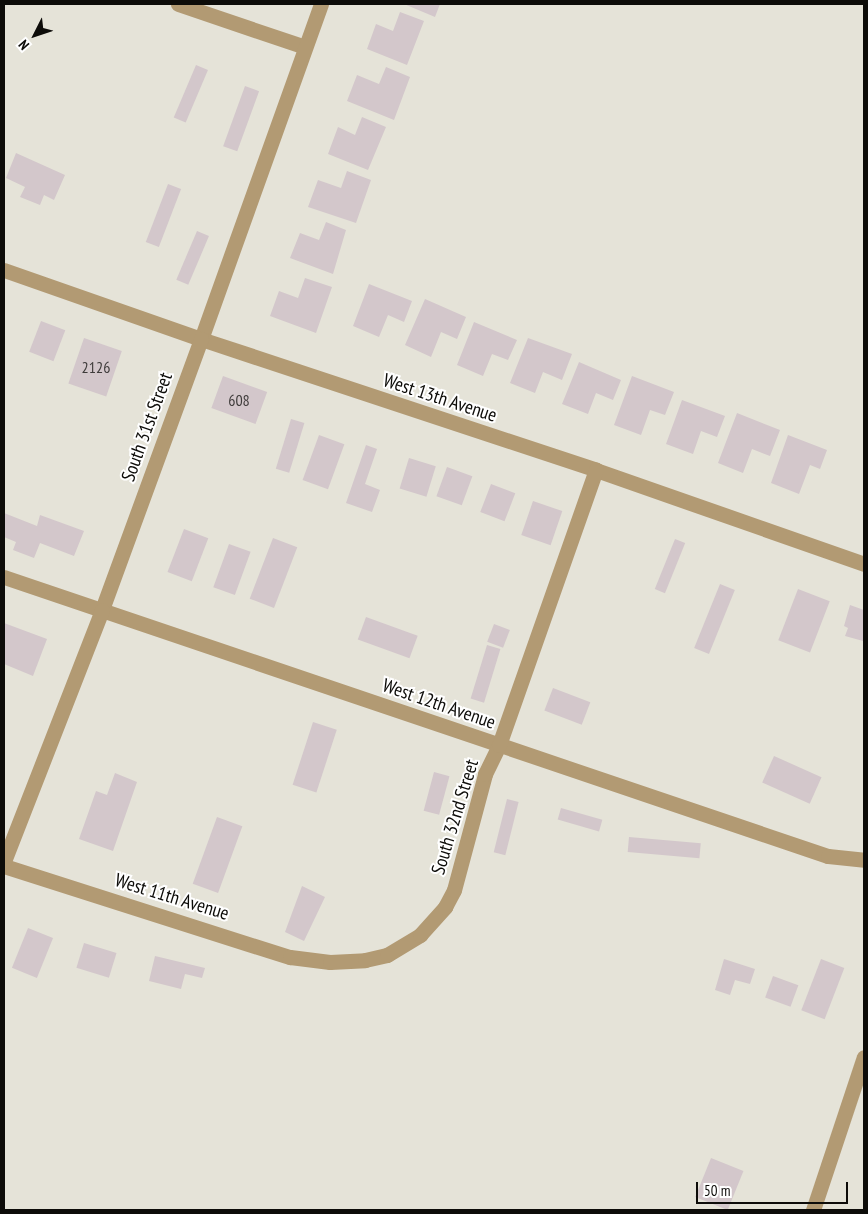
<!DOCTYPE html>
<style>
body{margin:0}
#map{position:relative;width:868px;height:1214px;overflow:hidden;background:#e5e3d8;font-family:"PT Sans Narrow",sans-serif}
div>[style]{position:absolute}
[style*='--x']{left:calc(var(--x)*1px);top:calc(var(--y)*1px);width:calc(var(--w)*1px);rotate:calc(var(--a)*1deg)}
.building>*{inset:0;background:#d3c7cb;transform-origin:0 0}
.minor>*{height:15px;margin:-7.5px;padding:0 7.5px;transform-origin:7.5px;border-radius:7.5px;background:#b29a73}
.tertiary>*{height:15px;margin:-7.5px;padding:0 7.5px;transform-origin:7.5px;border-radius:7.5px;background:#b29a73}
span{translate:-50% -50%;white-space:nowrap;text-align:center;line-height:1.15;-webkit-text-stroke:4px #fff;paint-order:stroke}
.number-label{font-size:16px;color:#3e3b3a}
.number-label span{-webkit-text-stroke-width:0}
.street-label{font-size:19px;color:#0d0c09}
.frame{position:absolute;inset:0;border:5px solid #0d0c09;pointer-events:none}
.north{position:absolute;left:10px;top:10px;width:50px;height:50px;-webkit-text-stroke:4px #fff;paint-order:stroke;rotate:229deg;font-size:14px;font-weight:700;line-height:20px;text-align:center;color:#0d0c09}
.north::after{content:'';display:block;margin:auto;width:18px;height:22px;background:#0d0c09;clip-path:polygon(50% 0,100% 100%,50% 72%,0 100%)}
.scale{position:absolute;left:696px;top:1182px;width:152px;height:22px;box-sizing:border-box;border:2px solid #0d0c09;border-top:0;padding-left:6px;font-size:15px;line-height:18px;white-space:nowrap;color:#0d0c09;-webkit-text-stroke:4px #fff;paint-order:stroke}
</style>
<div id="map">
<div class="building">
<i style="clip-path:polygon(404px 4px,440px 4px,435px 17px)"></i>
<i style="clip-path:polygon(400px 12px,424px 21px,407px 65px,367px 49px,376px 24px,393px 31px)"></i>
<i style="left:196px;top:65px;width:13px;height:57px;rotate:23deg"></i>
<i style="clip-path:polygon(386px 67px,410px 77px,394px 120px,347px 101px,357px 75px,379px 84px)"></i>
<i style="left:245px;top:86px;width:15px;height:64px;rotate:20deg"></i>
<i style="clip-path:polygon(362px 117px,386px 127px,368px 170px,328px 154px,338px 127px,355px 135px)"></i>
<i style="clip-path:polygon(16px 153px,65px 175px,54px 200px,44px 195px,40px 205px,20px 197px,25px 187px,6px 178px)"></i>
<i style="clip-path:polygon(347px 171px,371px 180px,356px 223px,308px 207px,318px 180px,341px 188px)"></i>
<i style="left:168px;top:184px;width:14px;height:62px;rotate:21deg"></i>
<i style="clip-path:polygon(326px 222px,346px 230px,333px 274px,290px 258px,300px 233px,319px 240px)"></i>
<i style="left:197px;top:231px;width:13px;height:53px;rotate:23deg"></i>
<i style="clip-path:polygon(305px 278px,332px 287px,316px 333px,270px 316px,279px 291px,298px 298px)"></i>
<i style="clip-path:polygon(369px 284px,412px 301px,404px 322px,388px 315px,379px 337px,353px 326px)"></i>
<i style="clip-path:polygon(425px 299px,466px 317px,457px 339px,441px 332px,431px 357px,405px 345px)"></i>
<i style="left:41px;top:321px;width:26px;height:33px;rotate:21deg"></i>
<i style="clip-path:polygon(474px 322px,517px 340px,508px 360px,492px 354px,483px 376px,457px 365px)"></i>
<i style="left:84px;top:338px;width:40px;height:48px;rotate:19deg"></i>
<i style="clip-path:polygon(528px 338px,572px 354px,562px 380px,543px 372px,535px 393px,510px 383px)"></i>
<i style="clip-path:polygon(579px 362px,621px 380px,613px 400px,596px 393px,588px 414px,562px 404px)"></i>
<i style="left:223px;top:376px;width:47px;height:34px;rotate:20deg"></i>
<i style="clip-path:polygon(632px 376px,674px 392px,665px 415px,650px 410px,641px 435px,614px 425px)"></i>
<i style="clip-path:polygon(682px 400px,725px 416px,717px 437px,701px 431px,693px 454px,666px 444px)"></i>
<i style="clip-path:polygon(737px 413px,780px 430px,770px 456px,752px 449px,743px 473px,718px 463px)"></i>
<i style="left:291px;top:419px;width:14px;height:52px;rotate:17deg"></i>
<i style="left:319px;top:435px;width:27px;height:48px;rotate:20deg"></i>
<i style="clip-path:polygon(788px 435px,827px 450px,820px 469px,810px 465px,799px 494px,771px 483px)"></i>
<i style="clip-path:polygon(366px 445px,377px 449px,365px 484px,380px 490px,372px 512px,346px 503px)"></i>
<i style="left:409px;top:458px;width:28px;height:32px;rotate:17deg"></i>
<i style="left:447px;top:467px;width:27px;height:31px;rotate:20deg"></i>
<i style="left:491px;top:484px;width:26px;height:30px;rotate:21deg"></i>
<i style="left:533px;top:501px;width:31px;height:36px;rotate:19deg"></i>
<i style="clip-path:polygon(4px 513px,37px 526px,40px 515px,84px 531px,74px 556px,40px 543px,34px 558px,13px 550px,16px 542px,4px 537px)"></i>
<i style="left:184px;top:529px;width:26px;height:46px;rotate:21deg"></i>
<i style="left:273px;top:538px;width:26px;height:65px;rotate:21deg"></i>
<i style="left:675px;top:539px;width:11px;height:54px;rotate:22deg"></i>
<i style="left:229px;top:544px;width:23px;height:46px;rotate:20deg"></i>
<i style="left:720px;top:584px;width:16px;height:69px;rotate:22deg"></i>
<i style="left:798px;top:589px;width:34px;height:55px;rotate:21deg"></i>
<i style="clip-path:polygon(850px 605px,864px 610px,863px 641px,845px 636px,848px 628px,844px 626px)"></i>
<i style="left:366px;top:617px;width:55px;height:24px;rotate:20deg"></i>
<i style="clip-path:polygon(4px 623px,47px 639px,33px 676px,4px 664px)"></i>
<i style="left:494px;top:624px;width:17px;height:19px;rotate:21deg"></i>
<i style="left:487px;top:645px;width:14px;height:56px;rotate:17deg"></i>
<i style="left:553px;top:688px;width:40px;height:24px;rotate:21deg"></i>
<i style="left:313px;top:722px;width:25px;height:66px;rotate:18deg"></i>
<i style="left:774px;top:756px;width:52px;height:29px;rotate:24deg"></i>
<i style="left:434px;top:772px;width:16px;height:40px;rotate:15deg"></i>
<i style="clip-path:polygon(115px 773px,137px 782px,113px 851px,79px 839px,96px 791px,107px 795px)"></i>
<i style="left:507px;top:799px;width:12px;height:55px;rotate:14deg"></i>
<i style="left:561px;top:808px;width:43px;height:12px;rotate:16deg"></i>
<i style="left:217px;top:817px;width:27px;height:71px;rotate:20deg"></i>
<i style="left:629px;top:837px;width:72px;height:15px;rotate:5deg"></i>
<i style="clip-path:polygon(302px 886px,325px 897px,304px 941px,285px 932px)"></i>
<i style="left:28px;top:928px;width:27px;height:43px;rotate:22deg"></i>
<i style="left:84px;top:943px;width:34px;height:26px;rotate:17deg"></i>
<i style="clip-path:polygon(155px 956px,205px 968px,202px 978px,185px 974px,181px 989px,149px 981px)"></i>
<i style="clip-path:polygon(724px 959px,755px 969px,750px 984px,735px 980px,730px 995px,715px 990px)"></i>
<i style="left:821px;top:959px;width:25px;height:55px;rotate:21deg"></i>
<i style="left:773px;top:976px;width:27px;height:23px;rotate:20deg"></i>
<i style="left:711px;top:1158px;width:35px;height:42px;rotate:22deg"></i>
</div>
<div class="minor">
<i style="--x:178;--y:4;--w:134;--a:18.7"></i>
<i style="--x:321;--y:4;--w:356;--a:109.7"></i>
<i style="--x:201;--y:339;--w:416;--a:18.3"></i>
<i style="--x:596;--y:470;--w:284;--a:19.3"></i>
<i style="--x:4;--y:577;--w:870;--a:18.71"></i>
<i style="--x:828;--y:856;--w:36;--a:6"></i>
<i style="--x:4;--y:866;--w:300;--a:17.7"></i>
<i style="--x:290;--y:957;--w:40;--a:7.1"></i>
<i style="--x:330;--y:962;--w:35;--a:-3"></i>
<i style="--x:365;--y:960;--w:23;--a:-13"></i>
<i style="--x:387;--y:955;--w:39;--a:-31"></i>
<i style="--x:420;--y:935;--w:38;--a:-48"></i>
<i style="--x:445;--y:907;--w:19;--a:-62"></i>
<i style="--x:454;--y:890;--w:120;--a:-75"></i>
<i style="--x:485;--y:774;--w:32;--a:-64"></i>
<i style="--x:499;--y:745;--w:292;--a:-70.6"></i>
<i style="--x:813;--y:1210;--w:161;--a:-71.6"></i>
</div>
<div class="tertiary">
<i style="--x:4;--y:270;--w:209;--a:19.3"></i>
<i style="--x:201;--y:339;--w:289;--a:110.1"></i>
<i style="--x:102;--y:610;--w:270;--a:111.3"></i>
</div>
<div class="number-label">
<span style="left:96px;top:367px">2126</span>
<span style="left:239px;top:400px">608</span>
</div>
<div class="street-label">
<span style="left:440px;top:398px;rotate:18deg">West 13th Avenue</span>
<span style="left:147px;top:427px;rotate:-70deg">South 31st Street</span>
<span style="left:439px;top:704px;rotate:19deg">West 12th Avenue</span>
<span style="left:455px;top:817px;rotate:-73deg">South 32nd Street</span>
<span style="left:172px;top:897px;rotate:17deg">West 11th Avenue</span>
</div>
<div class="frame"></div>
<div class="north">N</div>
<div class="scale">50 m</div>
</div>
